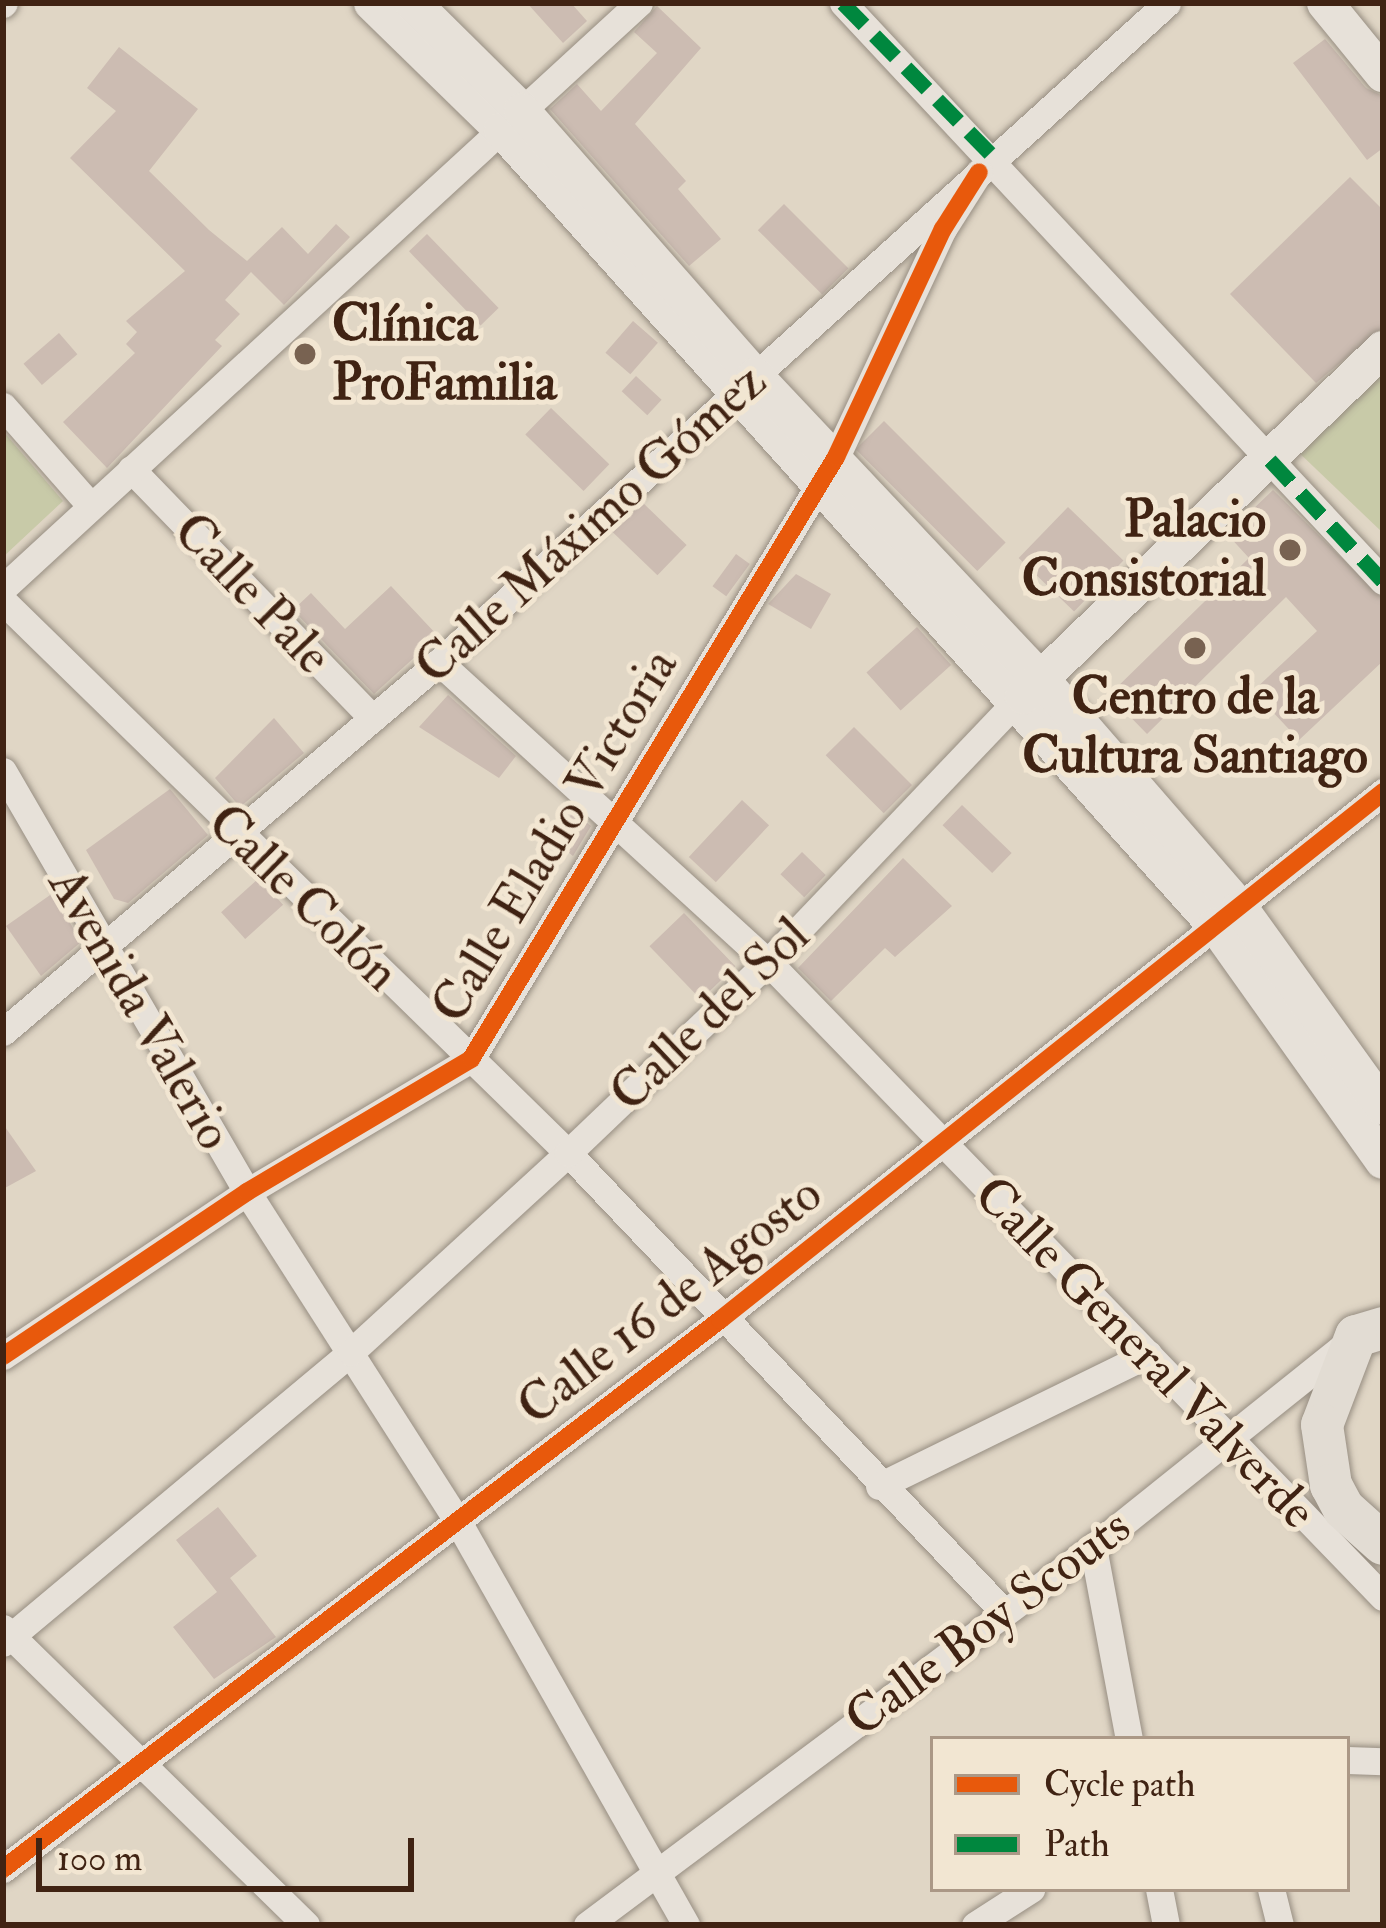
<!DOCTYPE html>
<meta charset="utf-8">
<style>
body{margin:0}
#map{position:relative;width:1386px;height:1928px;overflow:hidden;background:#e0d6c5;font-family:"IM FELL Double Pica",serif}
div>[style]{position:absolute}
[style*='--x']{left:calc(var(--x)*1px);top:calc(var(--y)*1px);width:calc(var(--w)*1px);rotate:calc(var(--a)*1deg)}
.green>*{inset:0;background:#c8caa8}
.building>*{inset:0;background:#ccbcb2;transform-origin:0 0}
.roads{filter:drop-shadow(0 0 3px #978e82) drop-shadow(0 0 3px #978e82)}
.street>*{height:27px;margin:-13.5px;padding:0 13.5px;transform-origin:13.5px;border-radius:13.5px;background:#e7e1d9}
.secondary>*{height:36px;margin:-18px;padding:0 18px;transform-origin:18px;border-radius:18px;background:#e7e1d9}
.primary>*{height:42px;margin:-21px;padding:0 21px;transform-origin:21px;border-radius:21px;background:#e2dcd3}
.quiet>*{height:15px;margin-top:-7.5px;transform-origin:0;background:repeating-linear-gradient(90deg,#00873e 0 30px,transparent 0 45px)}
.cycleway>*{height:18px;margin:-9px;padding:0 9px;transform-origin:9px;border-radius:9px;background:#e8590c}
.dots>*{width:33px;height:33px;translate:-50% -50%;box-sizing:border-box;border:6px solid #f2e6d2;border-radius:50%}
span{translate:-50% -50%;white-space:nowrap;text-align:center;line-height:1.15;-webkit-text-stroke:10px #f2e6d2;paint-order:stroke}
.poi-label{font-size:51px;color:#402313;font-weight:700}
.left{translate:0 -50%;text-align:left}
.right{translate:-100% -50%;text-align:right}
.street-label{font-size:51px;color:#402313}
.frame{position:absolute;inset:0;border:6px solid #402313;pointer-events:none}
.legend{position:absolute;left:930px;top:1736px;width:420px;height:156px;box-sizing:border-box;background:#f2e6d2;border:3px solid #ab9886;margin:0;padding:15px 21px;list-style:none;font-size:36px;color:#402313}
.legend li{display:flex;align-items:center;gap:24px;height:60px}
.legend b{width:60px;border:3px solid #ab9886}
.scale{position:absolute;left:36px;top:1838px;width:378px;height:54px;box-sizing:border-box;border:6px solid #402313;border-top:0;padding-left:15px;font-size:36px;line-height:42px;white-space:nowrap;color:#402313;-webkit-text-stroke:9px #f2e6d2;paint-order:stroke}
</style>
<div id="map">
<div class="green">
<i style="clip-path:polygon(1383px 359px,1383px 533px,1293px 447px)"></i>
<i style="clip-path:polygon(3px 431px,63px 501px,3px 557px)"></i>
</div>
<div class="building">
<i style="clip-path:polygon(527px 3px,571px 3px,587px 21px,563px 43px)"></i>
<i style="clip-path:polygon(657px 6px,701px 48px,635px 124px,686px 181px,678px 189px,721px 239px,689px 266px,550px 109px,577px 84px,601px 111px,657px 53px,634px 32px)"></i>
<i style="clip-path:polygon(1325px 39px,1366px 88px,1383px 96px,1383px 148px,1367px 160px,1293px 63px)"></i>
<i style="clip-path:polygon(119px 47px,198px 109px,149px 171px,209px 230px,247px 261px,282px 227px,308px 254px,336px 224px,350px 237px,284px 305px,251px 272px,225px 300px,240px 314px,215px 340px,222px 346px,107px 468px,63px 422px,135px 353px,126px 344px,137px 332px,126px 321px,185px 271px,70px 158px,116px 111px,87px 88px)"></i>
<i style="clip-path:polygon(1350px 177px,1383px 210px,1383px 327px,1316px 383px,1230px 294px)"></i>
<i style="left:784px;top:204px;width:91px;height:37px;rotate:45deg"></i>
<i style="left:427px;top:234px;width:103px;height:25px;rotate:46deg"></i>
<i style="left:633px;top:321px;width:33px;height:42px;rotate:41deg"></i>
<i style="left:59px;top:333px;width:28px;height:47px;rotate:49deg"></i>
<i style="left:636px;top:376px;width:35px;height:21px;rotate:43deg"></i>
<i style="left:551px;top:408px;width:81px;height:37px;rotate:44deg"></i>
<i style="left:884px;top:421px;width:172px;height:40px;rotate:45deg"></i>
<i style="clip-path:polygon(1273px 490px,1383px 599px,1383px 661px,1299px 740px,1253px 691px,1317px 631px,1286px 597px,1147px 734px,1109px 695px,1249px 558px,1227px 534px)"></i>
<i style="left:642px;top:502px;width:62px;height:42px;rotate:44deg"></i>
<i style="left:1068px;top:507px;width:77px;height:71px;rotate:44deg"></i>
<i style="left:736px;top:554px;width:17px;height:40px;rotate:36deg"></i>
<i style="clip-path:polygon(796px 574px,831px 594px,811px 629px,768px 604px)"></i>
<i style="clip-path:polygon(391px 586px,438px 636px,374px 694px,293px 610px,311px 593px,345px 629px)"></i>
<i style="left:917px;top:627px;width:51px;height:68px;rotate:48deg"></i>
<i style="clip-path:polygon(448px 695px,516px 756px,499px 778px,419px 727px)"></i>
<i style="clip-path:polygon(274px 718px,304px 753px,240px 807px,215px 778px)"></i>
<i style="left:854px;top:727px;width:82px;height:40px;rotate:45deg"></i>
<i style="clip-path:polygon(170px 789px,208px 835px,128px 903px,114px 899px,86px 850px)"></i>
<i style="left:742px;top:800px;width:37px;height:78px;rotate:43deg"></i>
<i style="left:962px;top:805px;width:69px;height:28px;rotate:44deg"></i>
<i style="clip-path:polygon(573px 812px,591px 826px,573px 856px,552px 839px)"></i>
<i style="left:802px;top:852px;width:33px;height:31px;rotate:44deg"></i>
<i style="clip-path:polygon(903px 858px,952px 906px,895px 957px,885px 948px,831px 1001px,798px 968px)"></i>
<i style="left:259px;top:878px;width:36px;height:51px;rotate:48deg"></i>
<i style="clip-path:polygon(53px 893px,81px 942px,41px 976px,6px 926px)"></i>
<i style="left:684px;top:913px;width:74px;height:48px;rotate:46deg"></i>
<i style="clip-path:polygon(3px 1124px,36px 1171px,3px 1189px)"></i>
<i style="clip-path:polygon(218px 1507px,257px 1556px,230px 1578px,276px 1637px,214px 1679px,173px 1627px,217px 1592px,176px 1540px)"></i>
</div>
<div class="roads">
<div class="street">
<i style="--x:843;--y:3;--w:791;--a:46.95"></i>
<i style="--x:3;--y:4;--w:1;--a:-45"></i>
<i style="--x:3;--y:406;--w:133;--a:48.7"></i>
<i style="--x:131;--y:469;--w:347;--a:45.9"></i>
<i style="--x:3;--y:588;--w:864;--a:-42.61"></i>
<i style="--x:3;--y:601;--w:790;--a:44.33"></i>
<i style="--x:568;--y:1153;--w:630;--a:46.48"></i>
<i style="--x:439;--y:662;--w:445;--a:42.4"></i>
<i style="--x:768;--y:962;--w:884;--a:45.92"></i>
<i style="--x:3;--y:771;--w:487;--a:59.9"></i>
<i style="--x:247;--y:1192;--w:389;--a:57.4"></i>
<i style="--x:457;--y:1520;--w:465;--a:60.5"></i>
<i style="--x:3;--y:1032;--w:572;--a:-40.32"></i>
<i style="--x:439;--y:662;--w:982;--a:-42.15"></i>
<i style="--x:3;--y:1356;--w:294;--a:-33.9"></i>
<i style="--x:247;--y:1192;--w:261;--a:-30.7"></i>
<i style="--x:471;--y:1059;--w:704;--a:-58.77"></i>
<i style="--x:836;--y:457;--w:252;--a:-64.9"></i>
<i style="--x:943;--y:229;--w:67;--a:-57.7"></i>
<i style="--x:879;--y:1486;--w:300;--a:-26.1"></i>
<i style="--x:1093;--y:1547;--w:195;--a:79.4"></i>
<i style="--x:3;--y:1628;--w:424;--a:44.4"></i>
<i style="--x:3;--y:1643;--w:454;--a:-39.9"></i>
<i style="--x:351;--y:1352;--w:294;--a:-42.5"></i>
<i style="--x:568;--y:1153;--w:277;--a:-43.7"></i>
<i style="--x:768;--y:962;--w:359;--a:-46.4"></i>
<i style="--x:1347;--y:1760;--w:36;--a:2"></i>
<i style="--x:3;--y:1869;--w:903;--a:-37.44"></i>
<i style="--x:720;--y:1320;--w:848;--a:-38.53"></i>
<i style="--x:1159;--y:1889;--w:37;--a:79"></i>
<i style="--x:1271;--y:1889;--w:37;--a:76"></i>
<i style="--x:587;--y:1925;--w:632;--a:-36.76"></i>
<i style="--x:1093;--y:1547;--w:333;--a:-38.7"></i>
<i style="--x:975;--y:1925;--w:67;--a:-32.7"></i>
</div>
<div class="secondary">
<i style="--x:372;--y:3;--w:182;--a:44.3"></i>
<i style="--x:502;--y:130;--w:1069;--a:48.11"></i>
<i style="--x:1216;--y:926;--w:288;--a:54.6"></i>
<i style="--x:413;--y:3;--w:153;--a:44.7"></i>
<i style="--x:522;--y:111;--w:353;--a:48.7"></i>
<i style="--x:755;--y:376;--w:417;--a:46.7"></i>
<i style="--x:1041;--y:679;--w:303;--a:49"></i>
<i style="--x:1240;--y:908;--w:245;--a:54.3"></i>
<i style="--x:1325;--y:3;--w:92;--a:50.8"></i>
<i style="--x:1023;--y:696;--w:500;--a:-43.95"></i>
</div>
<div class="primary">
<i style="--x:1383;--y:1328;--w:28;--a:163"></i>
<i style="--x:1356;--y:1336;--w:95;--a:110.9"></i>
<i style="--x:1322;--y:1425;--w:61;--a:81.5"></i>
<i style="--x:1331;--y:1485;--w:27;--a:62"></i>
<i style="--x:1344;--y:1509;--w:52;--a:41.9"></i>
</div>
</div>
<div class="quiet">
<i style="--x:843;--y:3;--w:216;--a:45.6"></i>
<i style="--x:1270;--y:460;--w:166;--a:47"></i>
</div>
<div class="cycleway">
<i style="--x:3;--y:1356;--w:294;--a:-33.9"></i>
<i style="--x:247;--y:1192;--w:261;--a:-30.7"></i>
<i style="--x:471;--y:1059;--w:704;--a:-58.77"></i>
<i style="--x:836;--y:457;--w:252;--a:-64.9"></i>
<i style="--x:943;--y:229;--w:67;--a:-57.7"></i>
<i style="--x:3;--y:1869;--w:903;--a:-37.44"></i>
<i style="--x:720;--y:1320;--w:848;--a:-38.53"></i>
</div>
<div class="dots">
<i style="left:305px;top:354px;background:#786251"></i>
<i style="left:1290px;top:550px;background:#786251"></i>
<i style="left:1195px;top:648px;background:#786251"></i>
</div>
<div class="poi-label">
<span class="left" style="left:332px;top:354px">Clínica<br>ProFamilia</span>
<span class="right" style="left:1266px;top:550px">Palacio<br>Consistorial</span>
<span style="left:1195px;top:727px">Centro de la<br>Cultura Santiago</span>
</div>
<div class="street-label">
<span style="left:591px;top:524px;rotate:-42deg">Calle Máximo Gómez</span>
<span style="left:252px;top:594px;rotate:46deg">Calle Pale</span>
<span style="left:555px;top:836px;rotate:-59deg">Calle Eladio Victoria</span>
<span style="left:303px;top:898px;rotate:44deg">Calle Colón</span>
<span style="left:140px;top:1009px;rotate:60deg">Avenida Valerio</span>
<span style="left:710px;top:1015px;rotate:-44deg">Calle del Sol</span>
<span style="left:670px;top:1301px;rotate:-38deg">Calle 16 de Agosto</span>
<span style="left:1145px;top:1353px;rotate:46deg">Calle General Valverde</span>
<span style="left:988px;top:1623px;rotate:-37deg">Calle Boy Scouts</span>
</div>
<div class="frame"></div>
<ul class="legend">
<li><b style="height:15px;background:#e8590c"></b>Cycle path</li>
<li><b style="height:15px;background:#00873e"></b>Path</li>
</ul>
<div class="scale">100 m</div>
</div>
